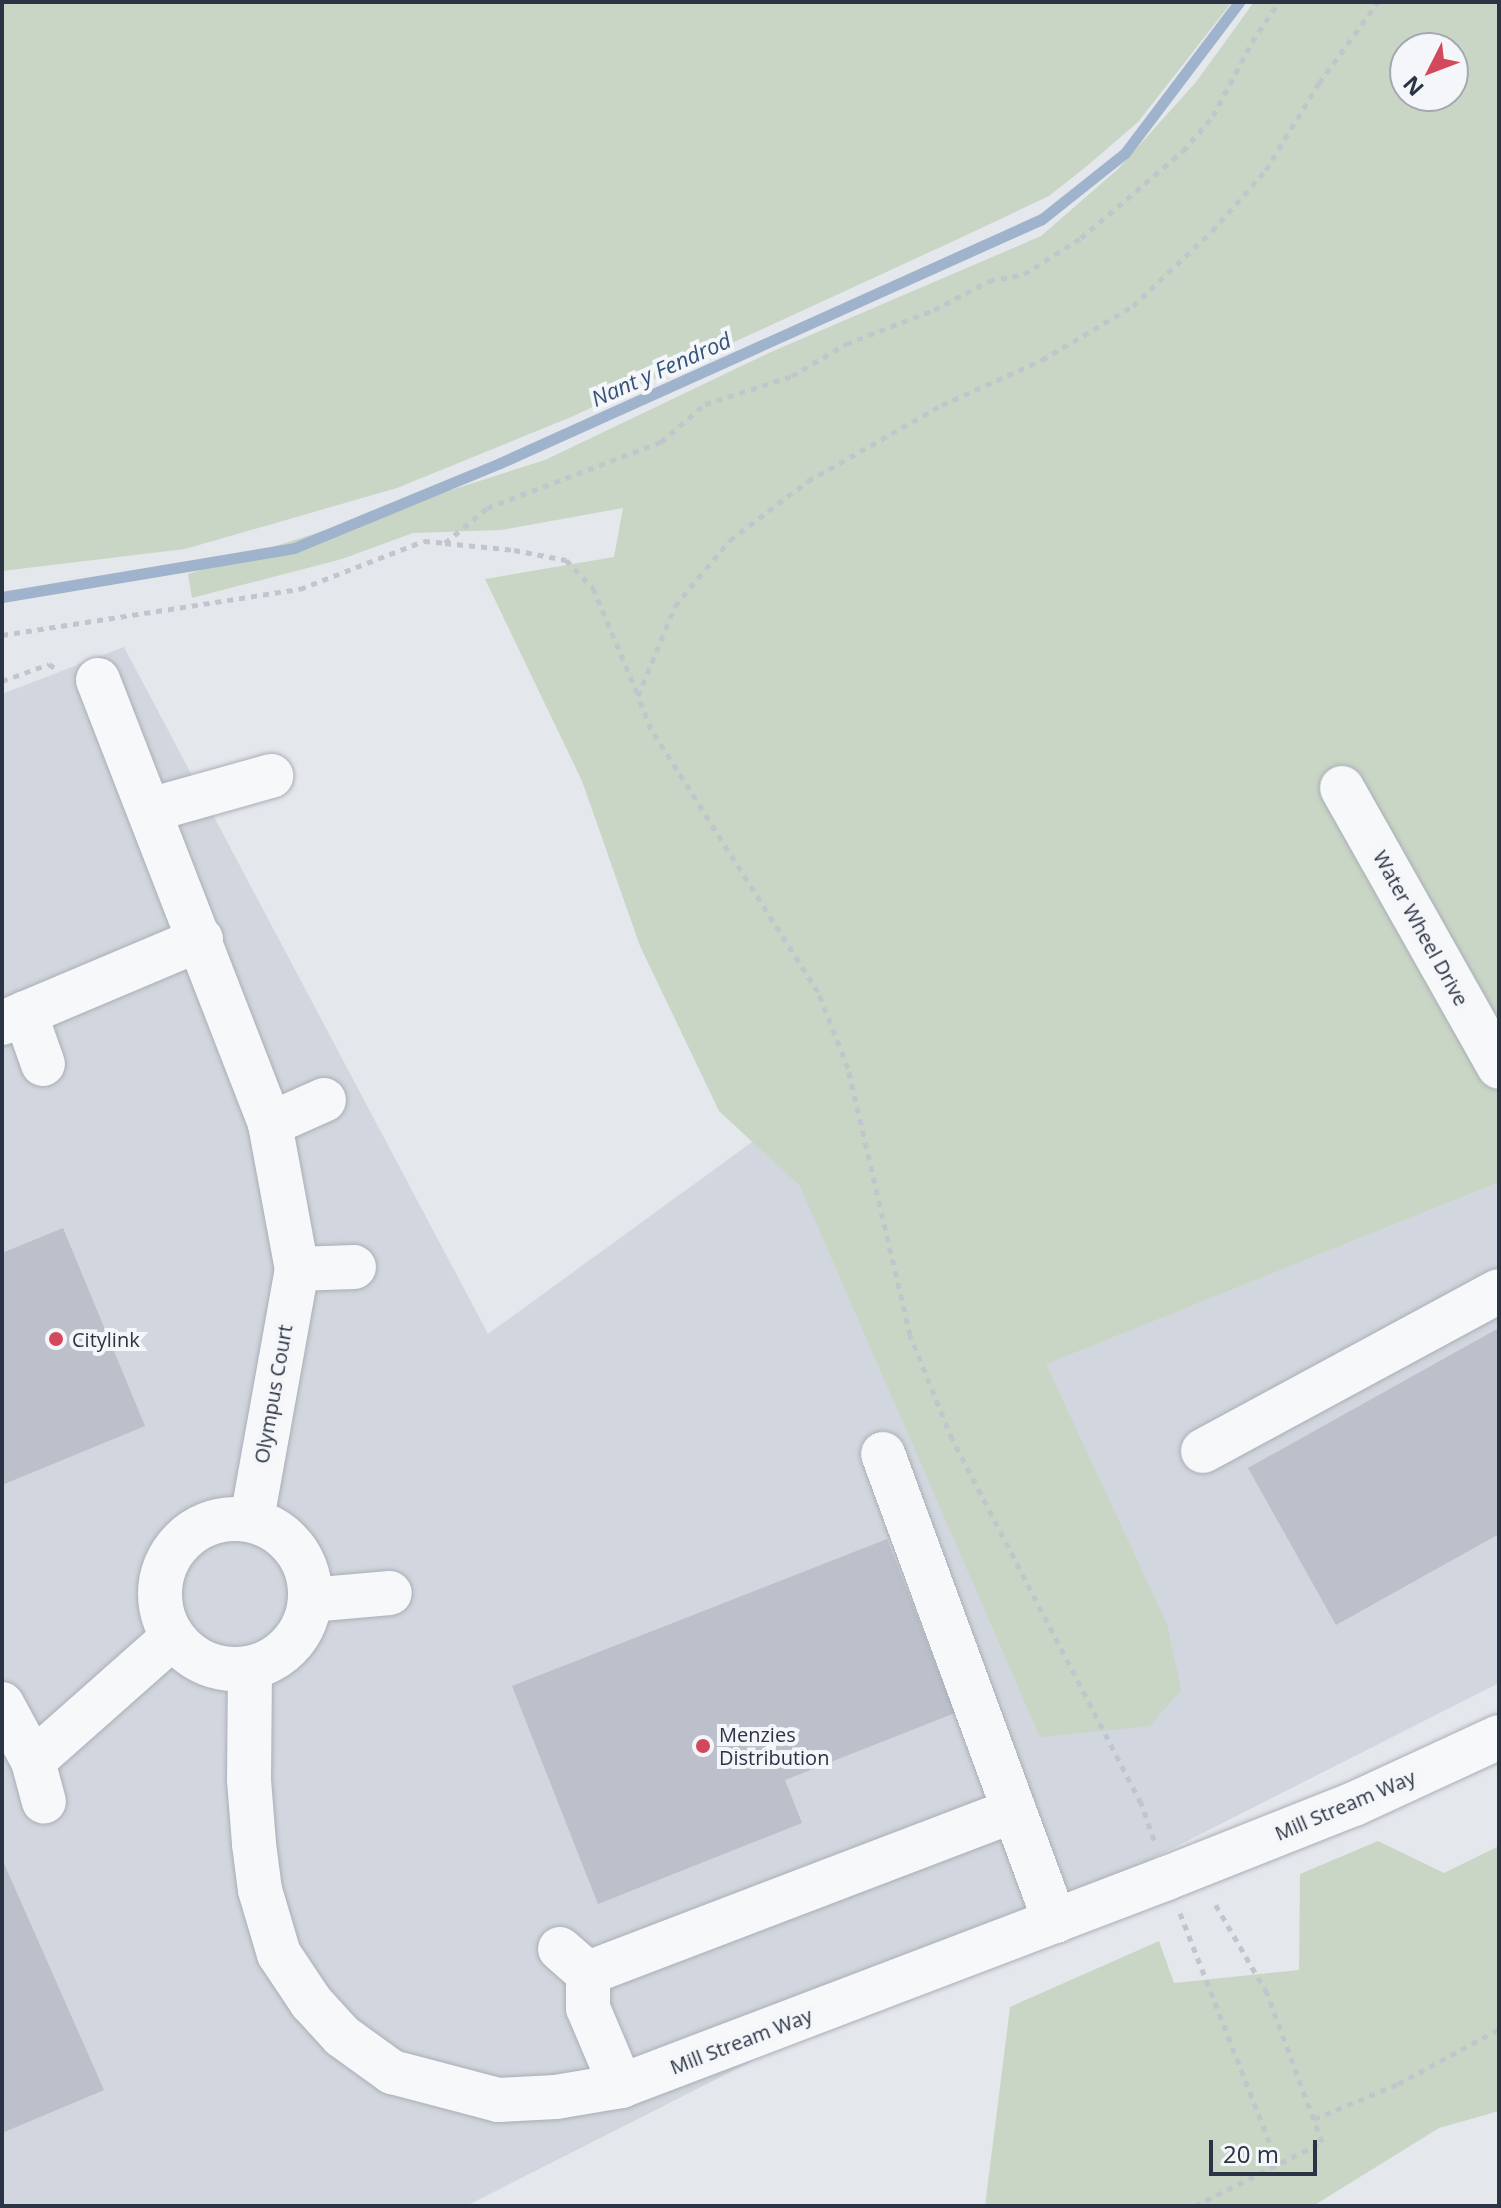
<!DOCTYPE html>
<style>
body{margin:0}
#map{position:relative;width:1501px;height:2208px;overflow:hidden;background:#e4e7ec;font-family:"Open Sans",sans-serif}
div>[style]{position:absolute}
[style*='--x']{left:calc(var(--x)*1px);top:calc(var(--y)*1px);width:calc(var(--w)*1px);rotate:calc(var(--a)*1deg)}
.built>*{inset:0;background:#d2d6de}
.green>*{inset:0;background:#c9d6c5}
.stream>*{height:11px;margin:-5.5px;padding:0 5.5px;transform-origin:5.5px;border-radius:5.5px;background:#9fb4cc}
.building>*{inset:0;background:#bbc0ca}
.path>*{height:5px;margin-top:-2.5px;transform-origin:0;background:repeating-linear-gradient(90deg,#c2c5cb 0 6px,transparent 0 12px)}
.roads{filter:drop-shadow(0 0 2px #a9aeb7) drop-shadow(0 0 2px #a9aeb7)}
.minor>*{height:44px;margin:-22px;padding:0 22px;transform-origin:22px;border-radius:22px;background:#f7f8fa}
.minor>.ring{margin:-22px;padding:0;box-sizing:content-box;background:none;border:44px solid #f7f8fa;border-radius:50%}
.dots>*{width:22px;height:22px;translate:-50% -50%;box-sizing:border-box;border:4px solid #f4f6f9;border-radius:50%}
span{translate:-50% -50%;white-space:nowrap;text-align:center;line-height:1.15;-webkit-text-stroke:8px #f4f6f9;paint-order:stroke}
.street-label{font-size:20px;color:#2b3445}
.poi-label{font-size:20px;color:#2b3445}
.left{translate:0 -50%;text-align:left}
.water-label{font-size:22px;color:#34527a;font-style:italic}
.frame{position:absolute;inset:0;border:4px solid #2b3445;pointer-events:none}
.north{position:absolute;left:1389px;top:32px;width:80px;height:80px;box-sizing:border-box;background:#f4f6f9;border:2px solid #a4a8b1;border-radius:50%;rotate:228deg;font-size:22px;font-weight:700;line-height:32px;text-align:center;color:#2b3445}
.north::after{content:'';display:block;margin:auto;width:28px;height:36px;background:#d1495b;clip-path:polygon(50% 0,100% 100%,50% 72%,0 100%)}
.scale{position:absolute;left:1209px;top:2140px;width:108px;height:36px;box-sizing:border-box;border:4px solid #2b3445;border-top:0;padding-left:10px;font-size:24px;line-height:28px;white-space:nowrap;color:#2b3445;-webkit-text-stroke:6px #f4f6f9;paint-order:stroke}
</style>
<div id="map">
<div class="built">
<i style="clip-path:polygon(124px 647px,488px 1334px,1247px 782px,1499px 676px,1499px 1683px,466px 2206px,2px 2206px,2px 694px)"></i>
</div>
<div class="green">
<i style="clip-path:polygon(2px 2px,1232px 2px,1138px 122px,1087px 166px,1049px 196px,958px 239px,571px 417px,397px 488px,185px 549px,2px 571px)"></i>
<i style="clip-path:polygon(evenodd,1254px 2px,1499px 2px,1499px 1182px,1046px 1364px,1167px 1624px,1181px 1690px,1150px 1726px,1040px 1737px,800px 1186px,719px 1111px,640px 946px,582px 781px,485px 579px,614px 557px,623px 508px,501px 530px,413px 533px,342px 559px,192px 598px,188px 574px,545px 460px,771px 352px,1041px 236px,1118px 169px,1196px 82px,1254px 2px,1405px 48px,1453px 48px,1453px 96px,1405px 96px,1405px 48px)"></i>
<i style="clip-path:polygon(1378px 1841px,1444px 1873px,1499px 1846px,1499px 2111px,1439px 2128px,1313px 2206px,985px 2206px,1010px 2007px,1159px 1941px,1174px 1983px,1299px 1970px,1300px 1874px)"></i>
</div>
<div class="stream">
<i style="--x:2;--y:597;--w:296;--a:-9.5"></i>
<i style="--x:294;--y:548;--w:223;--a:-22.4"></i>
<i style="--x:500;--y:463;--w:594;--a:-24.24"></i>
<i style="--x:1042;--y:219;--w:106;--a:-38.5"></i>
<i style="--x:1125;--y:153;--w:189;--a:-52.9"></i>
</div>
<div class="building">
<i style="clip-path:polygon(63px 1228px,145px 1426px,2px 1485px,2px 1253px)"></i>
<i style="clip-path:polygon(1497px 1329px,1499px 1534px,1336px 1625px,1248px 1468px)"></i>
<i style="clip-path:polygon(887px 1539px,955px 1713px,785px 1780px,802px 1823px,598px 1904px,512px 1686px)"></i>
<i style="clip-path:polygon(2px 1859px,104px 2090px,2px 2133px)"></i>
</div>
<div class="path">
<i style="--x:445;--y:543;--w:55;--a:-39.8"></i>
<i style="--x:487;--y:508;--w:186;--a:-20.8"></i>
<i style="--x:661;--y:442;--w:58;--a:-40.8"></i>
<i style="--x:705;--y:404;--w:91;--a:-17.8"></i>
<i style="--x:792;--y:376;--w:63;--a:-30.7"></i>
<i style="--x:846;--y:344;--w:94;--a:-21.1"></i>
<i style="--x:934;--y:310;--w:62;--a:-27.8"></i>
<i style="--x:989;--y:281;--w:36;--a:-11"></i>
<i style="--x:1024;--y:274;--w:67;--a:-32.3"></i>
<i style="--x:1081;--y:238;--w:134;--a:-40.5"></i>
<i style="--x:1183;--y:151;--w:46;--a:-49.4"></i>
<i style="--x:1213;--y:116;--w:84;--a:-62.2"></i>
<i style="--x:1252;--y:42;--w:48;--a:-56"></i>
<i style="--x:2;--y:635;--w:302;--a:-8.8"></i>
<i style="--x:300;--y:589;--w:133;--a:-21.2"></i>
<i style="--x:424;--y:541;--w:21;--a:5"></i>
<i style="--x:445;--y:543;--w:69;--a:5.8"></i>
<i style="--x:514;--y:550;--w:53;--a:10.9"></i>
<i style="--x:566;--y:560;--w:39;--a:46"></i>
<i style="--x:593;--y:588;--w:116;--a:67.2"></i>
<i style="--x:2;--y:681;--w:50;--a:-19.9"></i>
<i style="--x:49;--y:664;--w:12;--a:35"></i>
<i style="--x:1154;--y:1840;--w:39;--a:-109"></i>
<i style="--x:1141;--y:1803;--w:410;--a:-117.4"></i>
<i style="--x:952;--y:1439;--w:112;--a:-112"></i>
<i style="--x:910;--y:1335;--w:274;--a:-103.1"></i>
<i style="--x:848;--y:1068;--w:82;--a:-111.5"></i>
<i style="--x:818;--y:992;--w:312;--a:-122.4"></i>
<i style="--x:651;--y:729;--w:35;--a:-112"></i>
<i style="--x:638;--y:696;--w:97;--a:-67.7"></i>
<i style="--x:675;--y:606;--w:86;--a:-50.2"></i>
<i style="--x:730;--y:540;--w:98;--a:-37.1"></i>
<i style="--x:808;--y:481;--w:154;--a:-29.6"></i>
<i style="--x:942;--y:405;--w:110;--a:-24.2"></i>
<i style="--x:1042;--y:360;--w:106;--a:-30.7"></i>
<i style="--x:1133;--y:306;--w:109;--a:-43.5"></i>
<i style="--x:1212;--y:231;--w:81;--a:-48.5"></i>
<i style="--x:1266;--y:170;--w:102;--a:-58.7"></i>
<i style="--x:1319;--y:83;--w:100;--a:-53.9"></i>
<i style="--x:1180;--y:1913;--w:267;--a:68.7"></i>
<i style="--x:1314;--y:2119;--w:91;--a:-22.6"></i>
<i style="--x:1398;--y:2084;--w:115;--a:-28.6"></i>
<i style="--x:1195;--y:2206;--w:142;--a:-26.7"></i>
<i style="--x:1322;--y:2142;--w:159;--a:-110.3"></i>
<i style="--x:1267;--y:1993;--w:105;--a:-120.2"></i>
</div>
<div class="roads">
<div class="minor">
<i style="--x:98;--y:680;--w:476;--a:68.8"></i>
<i style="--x:270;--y:1124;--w:147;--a:79.5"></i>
<i style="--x:297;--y:1269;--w:255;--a:100.2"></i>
<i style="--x:1342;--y:788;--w:320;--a:60.6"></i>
<i style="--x:150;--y:810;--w:126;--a:-15.7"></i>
<i style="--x:25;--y:1013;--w:54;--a:70.6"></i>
<i style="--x:2;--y:1023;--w:216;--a:-22.9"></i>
<i style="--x:270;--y:1124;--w:59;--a:-24"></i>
<i style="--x:297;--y:1269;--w:57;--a:-2"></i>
<i style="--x:1203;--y:1451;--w:336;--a:-28.4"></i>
<i style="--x:883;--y:1454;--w:498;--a:69.8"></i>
<i class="ring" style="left:160px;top:1519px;width:106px;height:106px"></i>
<i style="--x:310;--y:1600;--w:80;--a:-5"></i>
<i style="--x:250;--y:1668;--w:112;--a:90.5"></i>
<i style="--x:249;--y:1780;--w:64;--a:85.5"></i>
<i style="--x:254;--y:1844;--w:46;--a:82.6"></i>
<i style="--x:260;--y:1890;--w:67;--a:73.5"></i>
<i style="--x:279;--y:1954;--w:58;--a:56.3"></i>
<i style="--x:311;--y:2002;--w:46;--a:47.6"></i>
<i style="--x:342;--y:2036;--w:62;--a:35.8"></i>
<i style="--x:392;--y:2072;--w:110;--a:14.8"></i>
<i style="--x:498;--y:2100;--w:58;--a:-3"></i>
<i style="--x:556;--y:2097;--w:66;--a:-9.6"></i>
<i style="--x:621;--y:2086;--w:584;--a:-20.85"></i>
<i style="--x:1167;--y:1878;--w:201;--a:-21.6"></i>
<i style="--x:1354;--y:1804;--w:160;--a:-24.8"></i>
<i style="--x:2;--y:1704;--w:65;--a:61.5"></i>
<i style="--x:33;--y:1761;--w:42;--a:75"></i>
<i style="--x:33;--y:1761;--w:187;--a:-41.5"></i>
<i style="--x:560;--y:1949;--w:37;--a:41"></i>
<i style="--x:588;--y:1973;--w:35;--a:90"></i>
<i style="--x:588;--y:2008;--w:85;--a:67.1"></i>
<i style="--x:588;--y:1973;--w:456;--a:-20.9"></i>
</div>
</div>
<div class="dots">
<i style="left:56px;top:1339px;background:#d1495b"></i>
<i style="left:703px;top:1746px;background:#d1495b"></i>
</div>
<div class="street-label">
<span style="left:1421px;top:928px;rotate:61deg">Water Wheel Drive</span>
<span style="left:273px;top:1394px;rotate:-80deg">Olympus Court</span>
<span style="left:1345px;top:1805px;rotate:-23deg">Mill Stream Way</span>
<span style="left:741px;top:2041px;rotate:-21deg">Mill Stream Way</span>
</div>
<div class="poi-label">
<span class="left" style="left:72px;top:1339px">Citylink</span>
<span class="left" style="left:719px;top:1746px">Menzies<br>Distribution</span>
</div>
<div class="water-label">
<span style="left:661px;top:369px;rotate:-24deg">Nant y Fendrod</span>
</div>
<div class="frame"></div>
<div class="north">N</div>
<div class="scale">20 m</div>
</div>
